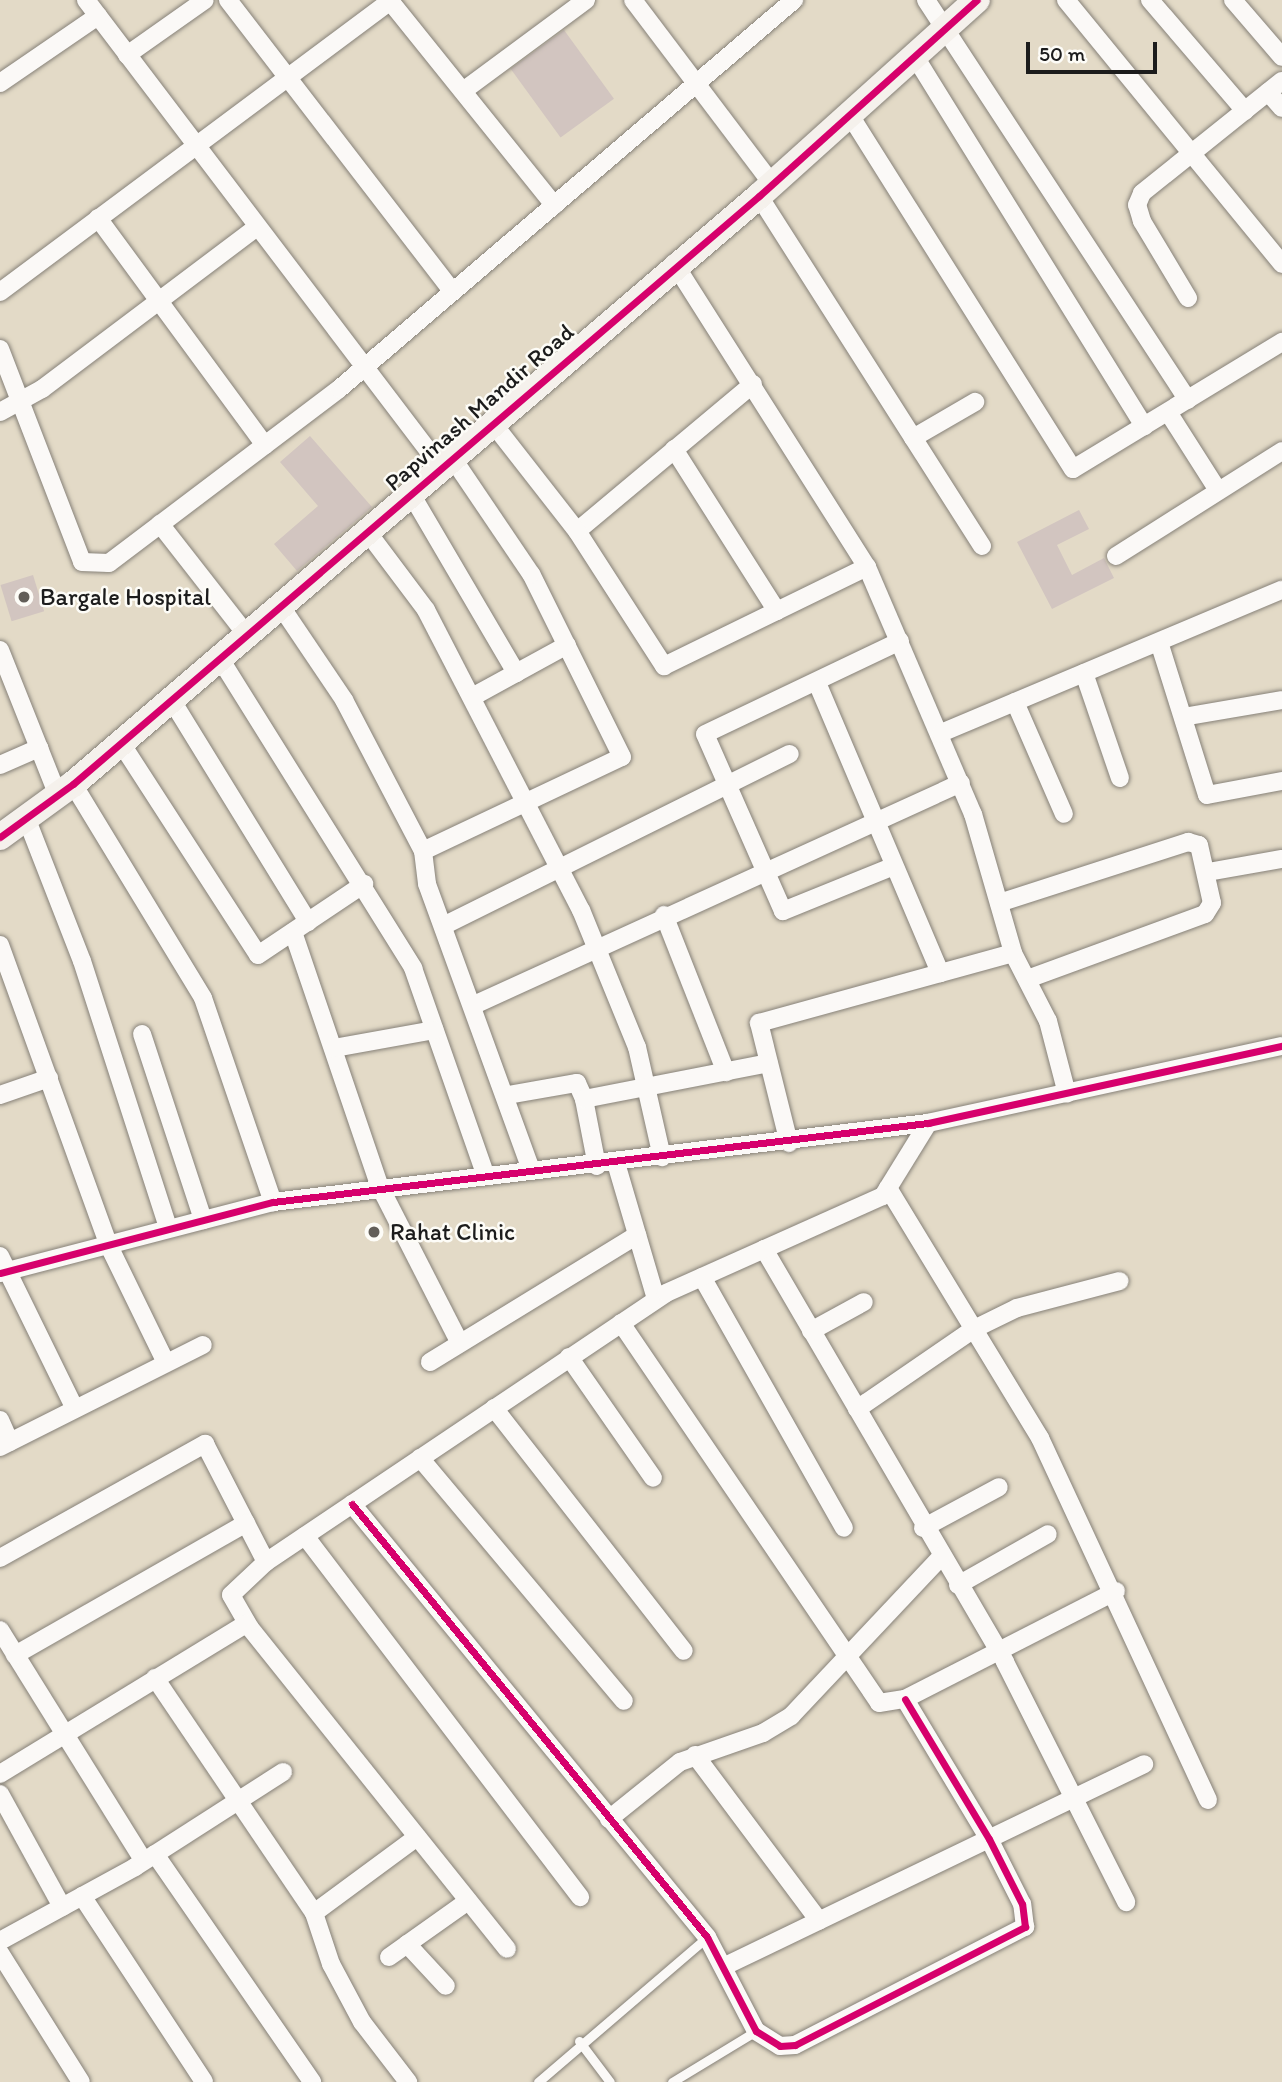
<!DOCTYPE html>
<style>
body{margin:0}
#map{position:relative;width:1282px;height:2082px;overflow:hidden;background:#e3dac7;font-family:Itim,sans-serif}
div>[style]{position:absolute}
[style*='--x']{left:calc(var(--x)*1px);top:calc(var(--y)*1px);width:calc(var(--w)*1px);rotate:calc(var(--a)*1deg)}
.building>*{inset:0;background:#d2c5c0;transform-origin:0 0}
.roads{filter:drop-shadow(0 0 2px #868178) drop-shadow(0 0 2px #868178)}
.lane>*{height:9px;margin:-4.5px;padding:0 4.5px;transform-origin:4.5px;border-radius:4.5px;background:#fbf9f7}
.street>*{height:18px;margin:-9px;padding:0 9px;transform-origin:9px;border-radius:9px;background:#fbf9f7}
.secondary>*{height:26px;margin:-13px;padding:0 13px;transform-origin:13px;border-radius:13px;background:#f5f1ec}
.cycleway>*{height:7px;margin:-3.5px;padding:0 3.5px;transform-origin:3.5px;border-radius:3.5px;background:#d6006c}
.dots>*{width:19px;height:19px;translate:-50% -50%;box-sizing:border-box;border:4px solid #fdfcf7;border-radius:50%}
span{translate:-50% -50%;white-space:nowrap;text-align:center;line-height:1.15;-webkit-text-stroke:5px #fdfcf7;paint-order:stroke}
.street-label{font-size:24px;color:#1c1c1c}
.poi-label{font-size:24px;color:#1c1c1c}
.left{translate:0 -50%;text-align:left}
.scale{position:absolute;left:1026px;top:42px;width:131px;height:32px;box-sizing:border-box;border:4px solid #1c1c1c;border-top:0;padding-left:9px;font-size:21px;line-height:24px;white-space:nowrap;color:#1c1c1c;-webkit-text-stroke:5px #fdfcf7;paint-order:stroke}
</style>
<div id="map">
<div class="building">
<i style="left:564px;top:30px;width:85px;height:66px;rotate:54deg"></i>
<i style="clip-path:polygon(310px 436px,372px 507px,297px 571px,274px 544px,318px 506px,280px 462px)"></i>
<i style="clip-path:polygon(1079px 510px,1089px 529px,1057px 545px,1072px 575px,1104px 558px,1114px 578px,1052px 609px,1017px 542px)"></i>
<i style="left:33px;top:575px;width:38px;height:34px;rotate:73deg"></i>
</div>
<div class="roads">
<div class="lane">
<i style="--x:579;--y:2041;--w:51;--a:52.9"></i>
<i style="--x:538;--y:2082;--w:223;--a:-40.6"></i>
<i style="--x:672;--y:2082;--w:98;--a:-31.3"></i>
</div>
<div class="street">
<i style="--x:86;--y:0;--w:585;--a:52.78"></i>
<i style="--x:228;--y:0;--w:367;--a:52.4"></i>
<i style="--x:633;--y:0;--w:231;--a:52.9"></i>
<i style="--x:926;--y:0;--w:478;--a:56.8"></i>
<i style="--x:1066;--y:0;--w:341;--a:50.7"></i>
<i style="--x:1150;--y:0;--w:146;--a:49.4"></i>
<i style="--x:1233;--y:0;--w:75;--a:49.3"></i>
<i style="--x:390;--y:1;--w:262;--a:51.2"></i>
<i style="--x:127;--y:55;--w:95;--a:-35.2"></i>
<i style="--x:914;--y:55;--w:437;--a:58.2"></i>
<i style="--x:0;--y:83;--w:119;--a:-34.4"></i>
<i style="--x:463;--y:91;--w:153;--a:-36.5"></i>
<i style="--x:1268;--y:92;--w:21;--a:49"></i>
<i style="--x:848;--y:112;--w:422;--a:57.8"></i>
<i style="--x:1073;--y:469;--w:245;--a:-31.3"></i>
<i style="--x:759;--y:196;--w:415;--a:57.5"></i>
<i style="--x:98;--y:218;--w:282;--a:53.7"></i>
<i style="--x:674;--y:263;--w:360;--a:57.6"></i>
<i style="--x:867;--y:567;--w:269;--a:66.8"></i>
<i style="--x:973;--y:814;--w:145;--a:73.9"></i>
<i style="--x:1013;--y:953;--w:76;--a:62.8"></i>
<i style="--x:1048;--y:1021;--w:75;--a:75.4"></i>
<i style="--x:0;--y:292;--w:489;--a:-36.7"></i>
<i style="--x:1188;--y:298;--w:90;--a:-120.9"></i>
<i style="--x:1142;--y:221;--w:17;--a:-107"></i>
<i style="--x:1137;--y:205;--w:13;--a:-67"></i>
<i style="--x:1142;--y:193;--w:179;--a:-38.7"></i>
<i style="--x:0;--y:349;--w:228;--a:68.9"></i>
<i style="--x:82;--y:562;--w:27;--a:2"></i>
<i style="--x:109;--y:563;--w:288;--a:-37.1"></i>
<i style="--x:339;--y:389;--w:599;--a:-40.53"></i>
<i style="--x:753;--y:384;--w:229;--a:140.1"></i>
<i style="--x:577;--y:531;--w:161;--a:57.2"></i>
<i style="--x:664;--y:666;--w:226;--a:-26"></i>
<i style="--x:0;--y:412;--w:48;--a:-28.7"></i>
<i style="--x:42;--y:389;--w:269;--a:-37"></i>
<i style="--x:1168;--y:412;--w:91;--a:57.5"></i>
<i style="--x:491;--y:421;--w:140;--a:52"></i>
<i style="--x:913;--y:438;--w:72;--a:-30.1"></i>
<i style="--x:674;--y:449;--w:192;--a:57.6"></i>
<i style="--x:410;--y:492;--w:210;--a:59.6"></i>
<i style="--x:160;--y:524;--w:140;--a:52"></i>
<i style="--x:366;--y:530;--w:100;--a:53.1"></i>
<i style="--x:426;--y:610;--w:338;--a:62.7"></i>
<i style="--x:581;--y:910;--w:148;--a:67.8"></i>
<i style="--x:637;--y:1047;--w:113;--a:77.2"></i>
<i style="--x:1116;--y:556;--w:196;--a:-32.3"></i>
<i style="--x:280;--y:605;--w:115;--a:56"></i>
<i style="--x:344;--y:700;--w:170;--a:62.4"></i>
<i style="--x:423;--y:851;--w:220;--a:-25.3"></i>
<i style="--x:622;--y:757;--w:204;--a:-116.4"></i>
<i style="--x:531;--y:574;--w:143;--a:-124.1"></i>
<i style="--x:1159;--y:642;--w:160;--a:72.6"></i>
<i style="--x:1207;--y:795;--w:76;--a:-10.6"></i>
<i style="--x:0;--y:650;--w:157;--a:68.3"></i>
<i style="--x:219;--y:657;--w:367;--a:58"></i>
<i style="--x:413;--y:968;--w:218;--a:70.7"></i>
<i style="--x:1084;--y:673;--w:111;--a:71.1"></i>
<i style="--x:818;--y:685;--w:313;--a:67"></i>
<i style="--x:474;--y:696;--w:106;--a:-28.7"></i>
<i style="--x:171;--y:699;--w:262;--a:58.4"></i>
<i style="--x:1015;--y:702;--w:122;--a:66.4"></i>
<i style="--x:1183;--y:717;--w:100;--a:-9.7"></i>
<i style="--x:941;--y:733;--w:370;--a:-22.8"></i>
<i style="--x:121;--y:743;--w:252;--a:57.1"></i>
<i style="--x:258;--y:955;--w:128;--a:-33.8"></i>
<i style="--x:0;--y:765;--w:43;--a:-23.6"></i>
<i style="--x:73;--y:784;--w:250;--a:58.7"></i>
<i style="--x:203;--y:998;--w:216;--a:71.1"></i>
<i style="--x:27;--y:820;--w:151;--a:68.7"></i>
<i style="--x:82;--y:961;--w:281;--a:72.1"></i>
<i style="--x:423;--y:851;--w:33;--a:83"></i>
<i style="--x:427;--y:884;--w:304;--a:70"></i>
<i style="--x:894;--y:866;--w:120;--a:157.9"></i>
<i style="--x:783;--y:911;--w:193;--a:-113.8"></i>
<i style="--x:705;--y:734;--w:216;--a:-25.5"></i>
<i style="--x:1208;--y:872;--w:75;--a:-10"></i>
<i style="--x:999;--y:903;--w:199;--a:-17.9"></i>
<i style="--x:1188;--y:842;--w:11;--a:15"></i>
<i style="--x:1199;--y:845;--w:59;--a:77.4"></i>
<i style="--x:1212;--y:903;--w:13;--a:122"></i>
<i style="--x:1205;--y:914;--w:189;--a:159.9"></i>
<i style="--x:664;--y:915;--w:169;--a:68.5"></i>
<i style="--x:443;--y:926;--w:387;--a:-26.4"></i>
<i style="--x:293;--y:932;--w:269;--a:71.2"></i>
<i style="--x:380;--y:1187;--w:175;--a:62.9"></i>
<i style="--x:0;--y:945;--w:318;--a:70.1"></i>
<i style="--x:108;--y:1244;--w:132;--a:64"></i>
<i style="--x:474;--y:1005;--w:535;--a:-24.51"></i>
<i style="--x:142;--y:1034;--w:196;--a:71.8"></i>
<i style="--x:334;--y:1048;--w:102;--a:-10.2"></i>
<i style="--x:0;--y:1095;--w:52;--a:-19.1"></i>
<i style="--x:508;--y:1095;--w:70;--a:-9.9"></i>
<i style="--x:577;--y:1083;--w:17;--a:66"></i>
<i style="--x:789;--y:1143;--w:124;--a:-104"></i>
<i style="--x:759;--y:1023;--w:263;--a:-15.4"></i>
<i style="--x:616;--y:1163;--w:142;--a:73.6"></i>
<i style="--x:597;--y:1166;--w:68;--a:-101"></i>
<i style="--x:584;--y:1099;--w:188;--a:-11"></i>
<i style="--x:888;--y:1188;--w:293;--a:58.7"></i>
<i style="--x:1040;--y:1438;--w:399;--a:65.1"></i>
<i style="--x:764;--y:1249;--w:478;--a:59.7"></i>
<i style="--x:1005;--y:1662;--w:269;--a:63.2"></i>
<i style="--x:0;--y:1256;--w:170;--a:63.9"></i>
<i style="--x:0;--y:1273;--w:282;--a:-14.6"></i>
<i style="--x:273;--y:1202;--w:660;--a:-6.88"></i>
<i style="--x:928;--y:1123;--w:362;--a:-12.3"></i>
<i style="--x:702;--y:1277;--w:288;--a:60.5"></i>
<i style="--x:621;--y:1323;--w:459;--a:55.8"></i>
<i style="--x:879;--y:1703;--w:26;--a:-9"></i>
<i style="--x:905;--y:1699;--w:237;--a:-27.1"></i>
<i style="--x:811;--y:1331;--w:60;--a:-28.7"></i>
<i style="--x:569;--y:1357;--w:147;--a:55.2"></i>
<i style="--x:430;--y:1362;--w:243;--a:-31.5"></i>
<i style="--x:494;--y:1408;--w:308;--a:52"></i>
<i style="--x:857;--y:1409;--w:142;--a:-34.4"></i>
<i style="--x:974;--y:1329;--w:48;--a:-26"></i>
<i style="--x:1017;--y:1308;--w:106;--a:-14.7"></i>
<i style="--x:0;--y:1420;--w:24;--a:66"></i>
<i style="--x:0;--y:1447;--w:227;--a:-26.7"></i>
<i style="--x:420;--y:1458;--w:317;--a:50"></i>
<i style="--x:352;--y:1504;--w:560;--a:50.65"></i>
<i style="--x:707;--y:1937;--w:106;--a:62.5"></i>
<i style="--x:756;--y:2031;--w:28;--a:32"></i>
<i style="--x:780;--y:2046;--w:15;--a:-4"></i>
<i style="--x:795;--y:2045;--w:259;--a:-27.2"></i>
<i style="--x:1025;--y:1927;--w:23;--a:-97"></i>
<i style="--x:1022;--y:1904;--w:73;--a:-116.9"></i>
<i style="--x:989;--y:1839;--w:163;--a:-121"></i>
<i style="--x:923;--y:1528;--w:86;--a:-28.3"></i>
<i style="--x:305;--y:1536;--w:454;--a:52.7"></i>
<i style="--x:0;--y:1558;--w:235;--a:-29.1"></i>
<i style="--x:205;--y:1444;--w:133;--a:62.7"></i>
<i style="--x:266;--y:1562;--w:482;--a:-33.9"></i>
<i style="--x:666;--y:1293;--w:238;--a:-24.1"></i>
<i style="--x:883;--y:1196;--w:86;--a:-58.3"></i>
<i style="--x:266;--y:1562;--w:48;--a:136.7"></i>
<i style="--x:231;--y:1595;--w:38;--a:60"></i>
<i style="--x:250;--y:1628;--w:411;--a:51.3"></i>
<i style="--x:958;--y:1585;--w:103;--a:-29.5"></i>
<i style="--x:0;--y:1630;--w:271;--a:58.1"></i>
<i style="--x:15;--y:1655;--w:266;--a:-29.7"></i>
<i style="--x:155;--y:1678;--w:284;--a:55.9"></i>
<i style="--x:314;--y:1913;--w:54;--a:71.6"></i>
<i style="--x:331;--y:1964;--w:66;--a:61.9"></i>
<i style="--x:362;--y:2022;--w:76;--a:52.5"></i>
<i style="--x:695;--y:1755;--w:207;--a:53.2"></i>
<i style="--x:0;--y:1774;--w:289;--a:-31.4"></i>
<i style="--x:0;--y:1794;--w:129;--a:61.2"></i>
<i style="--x:609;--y:1819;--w:91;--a:-38.8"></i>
<i style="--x:680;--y:1762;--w:88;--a:-19.3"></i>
<i style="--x:763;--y:1733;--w:33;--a:-31"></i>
<i style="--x:791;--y:1716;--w:219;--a:-46.7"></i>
<i style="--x:155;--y:1854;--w:277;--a:55.4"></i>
<i style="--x:82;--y:1896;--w:222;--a:56.7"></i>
<i style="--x:314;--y:1913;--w:128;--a:-36.4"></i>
<i style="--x:0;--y:1941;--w:154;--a:-28.7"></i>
<i style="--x:135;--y:1867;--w:176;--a:-32.7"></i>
<i style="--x:407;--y:1944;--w:57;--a:47.1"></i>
<i style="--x:0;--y:1953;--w:152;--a:57.9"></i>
<i style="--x:389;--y:1957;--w:97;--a:-35.3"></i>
<i style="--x:727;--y:1965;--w:463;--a:-25.7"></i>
</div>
<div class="secondary">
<i style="--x:0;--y:837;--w:90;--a:-36"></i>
<i style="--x:73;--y:784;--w:904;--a:-40.6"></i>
<i style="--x:759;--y:196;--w:293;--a:-42"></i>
</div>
</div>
<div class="cycleway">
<i style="--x:0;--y:837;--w:90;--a:-36"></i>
<i style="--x:73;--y:784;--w:904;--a:-40.6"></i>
<i style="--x:759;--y:196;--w:293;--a:-42"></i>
<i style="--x:0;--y:1273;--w:282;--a:-14.6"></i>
<i style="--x:273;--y:1202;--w:660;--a:-6.88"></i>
<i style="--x:928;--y:1123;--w:362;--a:-12.3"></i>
<i style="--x:352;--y:1504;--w:560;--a:50.65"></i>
<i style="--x:707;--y:1937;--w:106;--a:62.5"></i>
<i style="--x:756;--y:2031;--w:28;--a:32"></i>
<i style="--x:780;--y:2046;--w:15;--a:-4"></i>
<i style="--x:795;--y:2045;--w:259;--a:-27.2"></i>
<i style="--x:1025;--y:1927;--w:23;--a:-97"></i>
<i style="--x:1022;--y:1904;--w:73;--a:-116.9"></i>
<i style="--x:989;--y:1839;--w:163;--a:-121"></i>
</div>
<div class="dots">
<i style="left:24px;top:597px;background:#625e58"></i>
<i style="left:374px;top:1232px;background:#625e58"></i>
</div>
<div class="street-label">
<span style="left:479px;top:407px;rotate:-41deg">Papvinash Mandir Road</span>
</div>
<div class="poi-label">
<span class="left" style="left:40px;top:597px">Bargale Hospital</span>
<span class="left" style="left:390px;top:1232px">Rahat Clinic</span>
</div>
<div class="scale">50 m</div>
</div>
